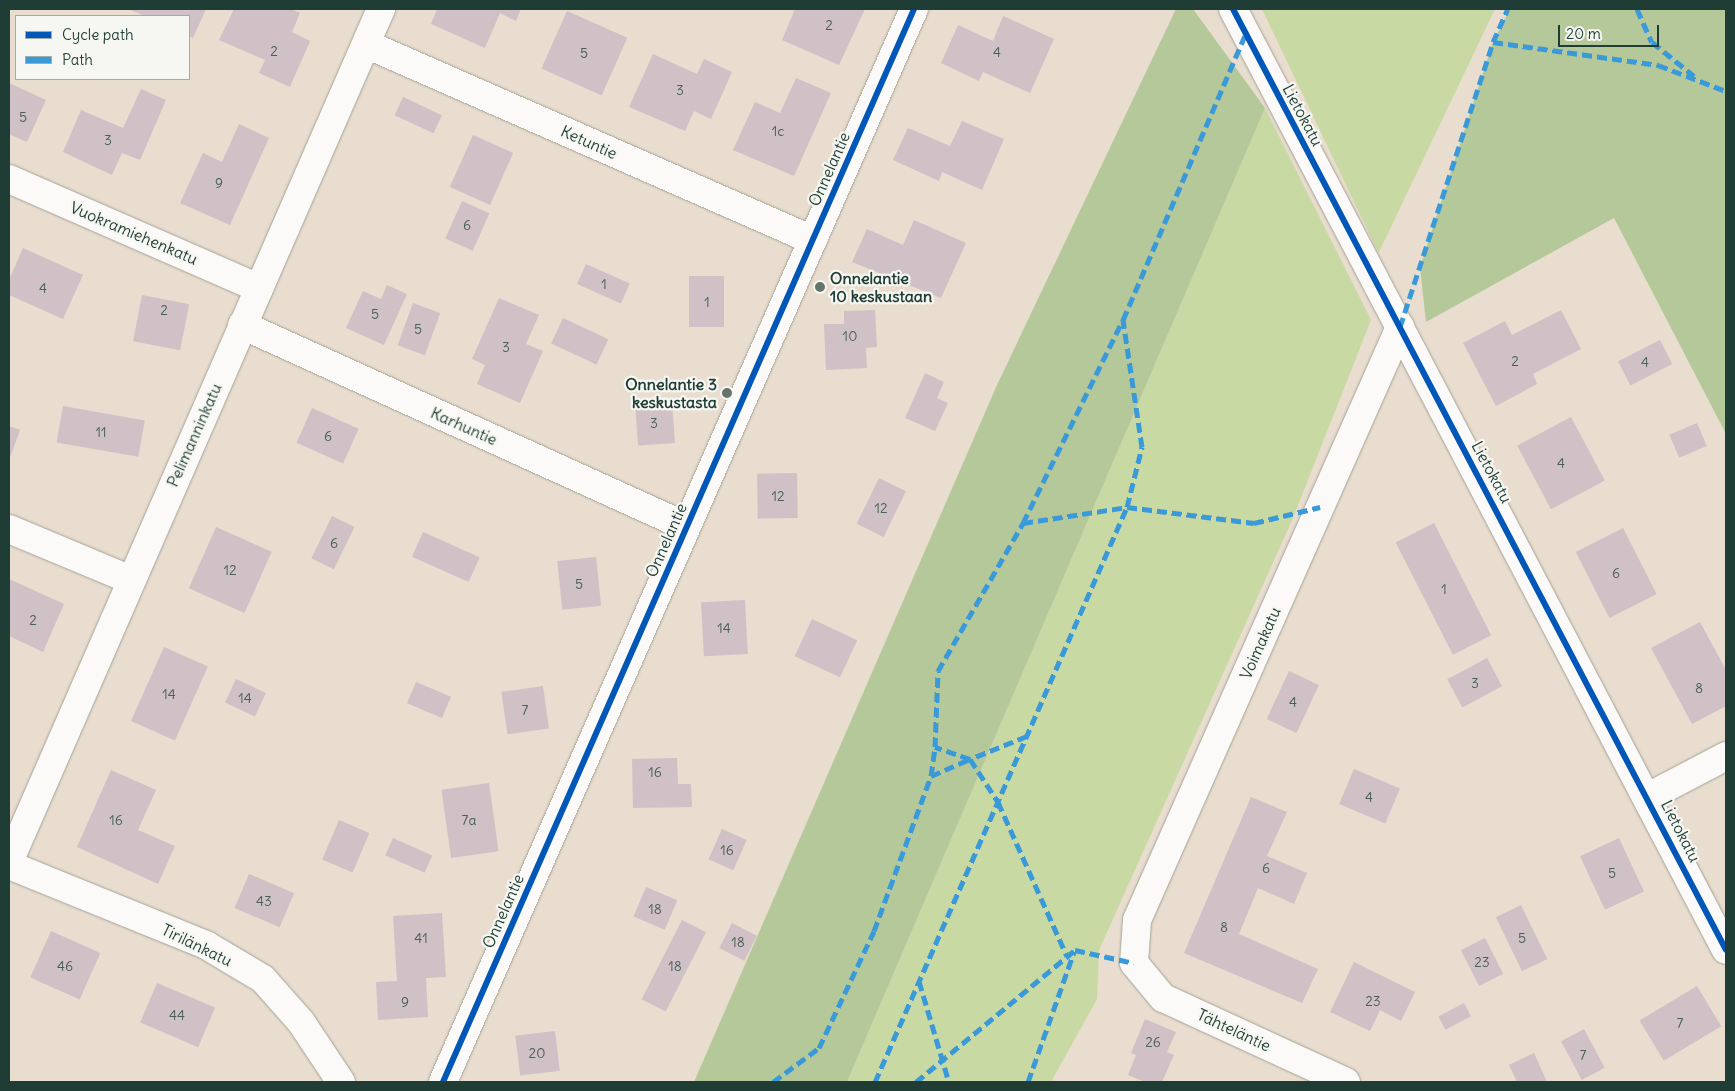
<!DOCTYPE html>
<meta charset="utf-8">
<style>
body{margin:0}
#map{position:relative;width:1735px;height:1091px;overflow:hidden;background:#e8ddce;font-family:Delius,sans-serif}
div>[style]{position:absolute}
[style*='--x']{left:calc(var(--x)*1px);top:calc(var(--y)*1px);width:calc(var(--w)*1px);rotate:calc(var(--a)*1deg)}
.green>*{inset:0;background:#c9d9a3}
.forest>*{inset:0;background:#b5c899}
.building>*{inset:0;background:#cfc1c6;transform-origin:0 0}
.roads{filter:drop-shadow(0 0 1px #a4a298) drop-shadow(0 0 1px #a4a298)}
.minor>*{height:28px;margin:-14px;padding:0 14px;transform-origin:14px;border-radius:14px;background:#fcfaf8}
.quiet>*{height:5px;margin-top:-2.5px;transform-origin:0;background:repeating-linear-gradient(90deg,#3a99d8 0 10px,transparent 0 15px)}
.cycleway>*{height:6px;margin:-3px;padding:0 3px;transform-origin:3px;border-radius:3px;background:#0057b8}
.dots>*{width:14px;height:14px;translate:-50% -50%;box-sizing:border-box;border:2px solid #f6f6f2;border-radius:50%}
span{translate:-50% -50%;white-space:nowrap;text-align:center;line-height:1.15;-webkit-text-stroke:4.5px #f6f6f2;paint-order:stroke}
.number-label{font-size:14px;color:#4b5e58}
.number-label span{-webkit-text-stroke-width:0}
.street-label{font-size:16px;color:#1f3d34}
.poi-label{font-size:16px;color:#1f3d34;font-weight:700}
.left{translate:0 -50%;text-align:left}
.right{translate:-100% -50%;text-align:right}
.frame{position:absolute;inset:0;border:10px solid #1f3d34;pointer-events:none}
.legend{position:absolute;left:15px;top:15px;width:175px;height:65px;box-sizing:border-box;background:#f6f6f2;border:1px solid #a0aca6;margin:0;padding:6px 9px;list-style:none;font-size:15px;color:#1f3d34}
.legend li{display:flex;align-items:center;gap:10px;height:25px}
.legend b{width:25px;border:1px solid #a0aca6}
.scale{position:absolute;left:1558px;top:25px;width:101px;height:22px;box-sizing:border-box;border:2px solid #1f3d34;border-top:0;padding-left:6px;font-size:15px;line-height:18px;white-space:nowrap;color:#1f3d34;-webkit-text-stroke:4px #f6f6f2;paint-order:stroke}
</style>
<div id="map">
<div class="green">
<i style="clip-path:polygon(1262px 9px,1495px 9px,1379px 252px,1378px 252px)"></i>
<i style="clip-path:polygon(1265px 108px,1371px 320px,1293px 518px,1099px 950px,1097px 999px,1051px 1082px,847px 1082px)"></i>
</div>
<div class="forest">
<i style="clip-path:polygon(1176px 9px,1193px 9px,1265px 108px,847px 1082px,694px 1082px,997px 385px)"></i>
<i style="clip-path:polygon(1510px 9px,1726px 9px,1726px 434px,1614px 218px,1426px 322px,1420px 267px,1493px 42px)"></i>
</div>
<div class="building">
<i style="clip-path:polygon(128px 9px,206px 9px,193px 38px,189px 36px,189px 16px,145px 16px)"></i>
<i style="clip-path:polygon(234px 9px,291px 9px,300px 13px,292px 32px,310px 41px,290px 87px,259px 73px,265px 60px,219px 40px)"></i>
<i style="clip-path:polygon(437px 9px,521px 9px,516px 21px,500px 13px,485px 48px,431px 24px)"></i>
<i style="clip-path:polygon(795px 9px,865px 9px,839px 65px,782px 40px)"></i>
<i style="left:567px;top:11px;width:66px;height:63px;rotate:24deg"></i>
<i style="clip-path:polygon(1003px 16px,1054px 39px,1030px 93px,983px 72px,979px 81px,941px 63px,958px 25px,993px 41px)"></i>
<i style="clip-path:polygon(653px 54px,697px 74px,704px 59px,732px 72px,711px 119px,694px 111px,685px 131px,629px 107px)"></i>
<i style="clip-path:polygon(796px 78px,831px 93px,794px 176px,733px 150px,755px 102px,780px 113px)"></i>
<i style="clip-path:polygon(9px 83px,46px 100px,27px 142px,9px 134px)"></i>
<i style="clip-path:polygon(141px 89px,166px 100px,140px 160px,122px 153px,112px 175px,63px 152px,81px 110px,123px 128px)"></i>
<i style="left:403px;top:97px;width:43px;height:20px;rotate:25deg"></i>
<i style="clip-path:polygon(962px 121px,1004px 139px,982px 190px,942px 172px,939px 181px,893px 160px,908px 128px,950px 146px)"></i>
<i style="clip-path:polygon(239px 124px,269px 138px,230px 225px,180px 203px,203px 153px,222px 162px)"></i>
<i style="left:473px;top:135px;width:44px;height:57px;rotate:24deg"></i>
<i style="left:462px;top:201px;width:30px;height:41px;rotate:24deg"></i>
<i style="clip-path:polygon(914px 220px,966px 243px,941px 298px,852px 262px,867px 229px,903px 245px)"></i>
<i style="clip-path:polygon(23px 248px,83px 275px,63px 319px,9px 295px,9px 280px)"></i>
<i style="left:586px;top:264px;width:48px;height:22px;rotate:24deg"></i>
<i style="left:724px;top:276px;width:51px;height:35px;rotate:90deg"></i>
<i style="clip-path:polygon(387px 285px,407px 294px,384px 345px,346px 328px,363px 291px,381px 299px)"></i>
<i style="left:142px;top:295px;width:48px;height:47px;rotate:11deg"></i>
<i style="clip-path:polygon(499px 298px,539px 315px,526px 344px,543px 351px,520px 403px,477px 384px,485px 365px,472px 359px)"></i>
<i style="left:413px;top:303px;width:29px;height:45px;rotate:20deg"></i>
<i style="clip-path:polygon(875px 310px,877px 347px,866px 348px,867px 368px,826px 370px,824px 324px,844px 324px,844px 311px)"></i>
<i style="clip-path:polygon(1561px 310px,1581px 349px,1533px 374px,1537px 384px,1496px 406px,1463px 343px,1505px 321px,1512px 335px)"></i>
<i style="left:563px;top:318px;width:50px;height:28px;rotate:25deg"></i>
<i style="left:1660px;top:340px;width:27px;height:47px;rotate:63deg"></i>
<i style="clip-path:polygon(925px 373px,944px 382px,937px 398px,948px 403px,935px 431px,905px 418px)"></i>
<i style="left:672px;top:401px;width:42px;height:37px;rotate:86deg"></i>
<i style="left:63px;top:406px;width:83px;height:37px;rotate:10deg"></i>
<i style="left:312px;top:408px;width:51px;height:38px;rotate:24deg"></i>
<i style="left:1571px;top:417px;width:72px;height:61px;rotate:62deg"></i>
<i style="left:1697px;top:423px;width:25px;height:30px;rotate:67deg"></i>
<i style="clip-path:polygon(9px 426px,20px 430px,9px 460px)"></i>
<i style="left:797px;top:473px;width:45px;height:40px;rotate:89deg"></i>
<i style="left:879px;top:478px;width:30px;height:51px;rotate:26deg"></i>
<i style="left:332px;top:516px;width:25px;height:47px;rotate:26deg"></i>
<i style="left:1434px;top:523px;width:126px;height:43px;rotate:63deg"></i>
<i style="left:216px;top:527px;width:61px;height:67px;rotate:24deg"></i>
<i style="left:1623px;top:528px;width:74px;height:53px;rotate:63deg"></i>
<i style="left:423px;top:532px;width:62px;height:27px;rotate:24deg"></i>
<i style="left:596px;top:557px;width:49px;height:39px;rotate:84deg"></i>
<i style="clip-path:polygon(9px 579px,64px 604px,43px 652px,9px 636px)"></i>
<i style="left:745px;top:600px;width:54px;height:44px;rotate:87deg"></i>
<i style="left:812px;top:619px;width:50px;height:41px;rotate:25deg"></i>
<i style="clip-path:polygon(1700px 622px,1726px 670px,1726px 706px,1692px 724px,1651px 648px)"></i>
<i style="left:164px;top:647px;width:48px;height:81px;rotate:24deg"></i>
<i style="left:1487px;top:658px;width:32px;height:45px;rotate:62deg"></i>
<i style="left:1289px;top:671px;width:33px;height:53px;rotate:25deg"></i>
<i style="left:236px;top:679px;width:33px;height:26px;rotate:25deg"></i>
<i style="left:416px;top:682px;width:38px;height:23px;rotate:23deg"></i>
<i style="left:543px;top:686px;width:43px;height:42px;rotate:82deg"></i>
<i style="clip-path:polygon(677px 758px,678px 784px,691px 784px,692px 807px,633px 808px,632px 759px)"></i>
<i style="left:1354px;top:769px;width:50px;height:38px;rotate:23deg"></i>
<i style="clip-path:polygon(111px 770px,156px 790px,138px 830px,175px 846px,158px 884px,77px 847px)"></i>
<i style="left:489px;top:783px;width:69px;height:48px;rotate:82deg"></i>
<i style="clip-path:polygon(1251px 797px,1287px 812px,1267px 856px,1307px 873px,1294px 904px,1258px 888px,1239px 934px,1318px 969px,1302px 1003px,1184px 953px)"></i>
<i style="left:339px;top:820px;width:33px;height:43px;rotate:23deg"></i>
<i style="left:722px;top:829px;width:27px;height:33px;rotate:24deg"></i>
<i style="left:393px;top:838px;width:43px;height:19px;rotate:24deg"></i>
<i style="left:1619px;top:838px;width:59px;height:43px;rotate:65deg"></i>
<i style="left:249px;top:874px;width:49px;height:37px;rotate:23deg"></i>
<i style="left:646px;top:887px;width:34px;height:32px;rotate:23deg"></i>
<i style="left:1521px;top:905px;width:60px;height:28px;rotate:64deg"></i>
<i style="clip-path:polygon(442px 913px,446px 977px,426px 978px,428px 1017px,378px 1020px,376px 982px,397px 981px,393px 916px)"></i>
<i style="left:682px;top:920px;width:27px;height:89px;rotate:27deg"></i>
<i style="left:732px;top:923px;width:28px;height:28px;rotate:27deg"></i>
<i style="left:51px;top:931px;width:54px;height:51px;rotate:24deg"></i>
<i style="left:1485px;top:938px;width:40px;height:27px;rotate:63deg"></i>
<i style="clip-path:polygon(1354px 962px,1415px 992px,1401px 1021px,1380px 1010px,1370px 1031px,1330px 1012px)"></i>
<i style="left:157px;top:983px;width:63px;height:43px;rotate:23deg"></i>
<i style="left:1697px;top:986px;width:47px;height:67px;rotate:59deg"></i>
<i style="left:1464px;top:1003px;width:15px;height:29px;rotate:62deg"></i>
<i style="clip-path:polygon(1145px 1019px,1176px 1032px,1167px 1052px,1174px 1055px,1162px 1082px,1145px 1082px,1128px 1075px,1136px 1055px,1131px 1053px)"></i>
<i style="left:1584px;top:1029px;width:44px;height:26px;rotate:62deg"></i>
<i style="left:555px;top:1031px;width:40px;height:40px;rotate:83deg"></i>
<i style="clip-path:polygon(1534px 1053px,1547px 1082px,1517px 1082px,1509px 1065px)"></i>
</div>
<div class="roads">
<div class="minor">
<i style="--x:1233;--y:9;--w:1062;--a:62.35"></i>
<i style="--x:366;--y:44;--w:488;--a:23.7"></i>
<i style="--x:9;--y:179;--w:273;--a:23.6"></i>
<i style="--x:242;--y:325;--w:487;--a:24.4"></i>
<i style="--x:9;--y:529;--w:132;--a:22.7"></i>
<i style="--x:1648;--y:797;--w:88;--a:-27.7"></i>
<i style="--x:9;--y:862;--w:931;--a:-66.44"></i>
<i style="--x:9;--y:865;--w:213;--a:22.1"></i>
<i style="--x:206;--y:945;--w:66;--a:30.8"></i>
<i style="--x:263;--y:979;--w:57;--a:48.5"></i>
<i style="--x:301;--y:1022;--w:72;--a:56.3"></i>
<i style="--x:443;--y:1082;--w:1172;--a:-66.3"></i>
<i style="--x:1346;--y:1082;--w:201;--a:-155.3"></i>
<i style="--x:1163;--y:998;--w:45;--a:-129.6"></i>
<i style="--x:1134;--y:963;--w:43;--a:-86"></i>
<i style="--x:1137;--y:920;--w:649;--a:-66.08"></i>
</div>
</div>
<div class="quiet">
<i style="--x:1637;--y:9;--w:36;--a:66"></i>
<i style="--x:1652;--y:42;--w:54;--a:39"></i>
<i style="--x:1493;--y:42;--w:36;--a:-66"></i>
<i style="--x:1400;--y:327;--w:300;--a:-71.9"></i>
<i style="--x:1493;--y:42;--w:167;--a:7.9"></i>
<i style="--x:1658;--y:65;--w:73;--a:20.9"></i>
<i style="--x:1023;--y:523;--w:226;--a:-63.8"></i>
<i style="--x:1027;--y:736;--w:61;--a:158"></i>
<i style="--x:970;--y:759;--w:37;--a:-161"></i>
<i style="--x:935;--y:747;--w:76;--a:-87.7"></i>
<i style="--x:938;--y:671;--w:171;--a:-60.1"></i>
<i style="--x:1023;--y:523;--w:105;--a:-8.7"></i>
<i style="--x:1127;--y:507;--w:128;--a:7.2"></i>
<i style="--x:1254;--y:523;--w:68;--a:-13.6"></i>
<i style="--x:931;--y:776;--w:29;--a:-82"></i>
<i style="--x:919;--y:981;--w:105;--a:73.5"></i>
<i style="--x:773;--y:1082;--w:57;--a:-36.5"></i>
<i style="--x:819;--y:1048;--w:129;--a:-64.8"></i>
<i style="--x:874;--y:931;--w:165;--a:-69.8"></i>
<i style="--x:931;--y:776;--w:43;--a:-23.6"></i>
<i style="--x:970;--y:759;--w:51;--a:56.9"></i>
<i style="--x:998;--y:802;--w:169;--a:65.9"></i>
<i style="--x:875;--y:1082;--w:628;--a:-66.33"></i>
<i style="--x:1127;--y:507;--w:62;--a:-76"></i>
<i style="--x:1142;--y:447;--w:128;--a:-98.5"></i>
<i style="--x:1123;--y:320;--w:309;--a:-66.8"></i>
<i style="--x:916;--y:1082;--w:207;--a:-39.7"></i>
<i style="--x:1075;--y:950;--w:60;--a:12.4"></i>
<i style="--x:1028;--y:1082;--w:138;--a:-70.5"></i>
</div>
<div class="cycleway">
<i style="--x:1233;--y:9;--w:1062;--a:62.35"></i>
<i style="--x:443;--y:1082;--w:1172;--a:-66.3"></i>
</div>
<div class="dots">
<i style="left:820px;top:287px;background:#65756a"></i>
<i style="left:727px;top:393px;background:#65756a"></i>
</div>
<div class="number-label">
<span style="left:829px;top:25px">2</span>
<span style="left:274px;top:51px">2</span>
<span style="left:997px;top:52px">4</span>
<span style="left:584px;top:53px">5</span>
<span style="left:680px;top:90px">3</span>
<span style="left:23px;top:117px">5</span>
<span style="left:778px;top:131px">1c</span>
<span style="left:108px;top:140px">3</span>
<span style="left:219px;top:183px">9</span>
<span style="left:467px;top:225px">6</span>
<span style="left:604px;top:284px">1</span>
<span style="left:43px;top:288px">4</span>
<span style="left:707px;top:302px">1</span>
<span style="left:164px;top:310px">2</span>
<span style="left:375px;top:314px">5</span>
<span style="left:418px;top:329px">5</span>
<span style="left:850px;top:336px">10</span>
<span style="left:506px;top:347px">3</span>
<span style="left:1515px;top:361px">2</span>
<span style="left:1645px;top:362px">4</span>
<span style="left:654px;top:423px">3</span>
<span style="left:101px;top:432px">11</span>
<span style="left:328px;top:436px">6</span>
<span style="left:1561px;top:463px">4</span>
<span style="left:778px;top:496px">12</span>
<span style="left:881px;top:508px">12</span>
<span style="left:334px;top:543px">6</span>
<span style="left:230px;top:570px">12</span>
<span style="left:1616px;top:573px">6</span>
<span style="left:579px;top:584px">5</span>
<span style="left:1444px;top:589px">1</span>
<span style="left:33px;top:620px">2</span>
<span style="left:724px;top:628px">14</span>
<span style="left:1475px;top:683px">3</span>
<span style="left:1699px;top:688px">8</span>
<span style="left:169px;top:694px">14</span>
<span style="left:245px;top:698px">14</span>
<span style="left:1293px;top:702px">4</span>
<span style="left:525px;top:710px">7</span>
<span style="left:655px;top:772px">16</span>
<span style="left:1369px;top:797px">4</span>
<span style="left:116px;top:820px">16</span>
<span style="left:469px;top:820px">7a</span>
<span style="left:727px;top:850px">16</span>
<span style="left:1266px;top:868px">6</span>
<span style="left:1612px;top:873px">5</span>
<span style="left:264px;top:901px">43</span>
<span style="left:655px;top:909px">18</span>
<span style="left:1224px;top:927px">8</span>
<span style="left:421px;top:938px">41</span>
<span style="left:1522px;top:938px">5</span>
<span style="left:738px;top:942px">18</span>
<span style="left:1482px;top:962px">23</span>
<span style="left:65px;top:966px">46</span>
<span style="left:675px;top:966px">18</span>
<span style="left:1373px;top:1001px">23</span>
<span style="left:405px;top:1002px">9</span>
<span style="left:177px;top:1015px">44</span>
<span style="left:1680px;top:1023px">7</span>
<span style="left:1153px;top:1042px">26</span>
<span style="left:537px;top:1053px">20</span>
<span style="left:1583px;top:1055px">7</span>
</div>
<div class="street-label">
<span style="left:1303px;top:115px;rotate:62deg">Lietokatu</span>
<span style="left:589px;top:142px;rotate:24deg">Ketuntie</span>
<span style="left:829px;top:169px;rotate:-66deg">Onnelantie</span>
<span style="left:134px;top:233px;rotate:23deg">Vuokramiehenkatu</span>
<span style="left:464px;top:426px;rotate:24deg">Karhuntie</span>
<span style="left:194px;top:435px;rotate:-66deg">Pelimanninkatu</span>
<span style="left:1492px;top:472px;rotate:62deg">Lietokatu</span>
<span style="left:666px;top:540px;rotate:-66deg">Onnelantie</span>
<span style="left:1260px;top:643px;rotate:-66deg">Voimakatu</span>
<span style="left:1681px;top:831px;rotate:63deg">Lietokatu</span>
<span style="left:503px;top:911px;rotate:-66deg">Onnelantie</span>
<span style="left:197px;top:945px;rotate:26deg">Tirilänkatu</span>
<span style="left:1234px;top:1030px;rotate:25deg">Tähteläntie</span>
</div>
<div class="poi-label">
<span class="left" style="left:830px;top:287px">Onnelantie<br>10 keskustaan</span>
<span class="right" style="left:717px;top:393px">Onnelantie 3<br>keskustasta</span>
</div>
<div class="frame"></div>
<ul class="legend">
<li><b style="height:6px;background:#0057b8"></b>Cycle path</li>
<li><b style="height:6px;background:#3a99d8"></b>Path</li>
</ul>
<div class="scale">20 m</div>
</div>
